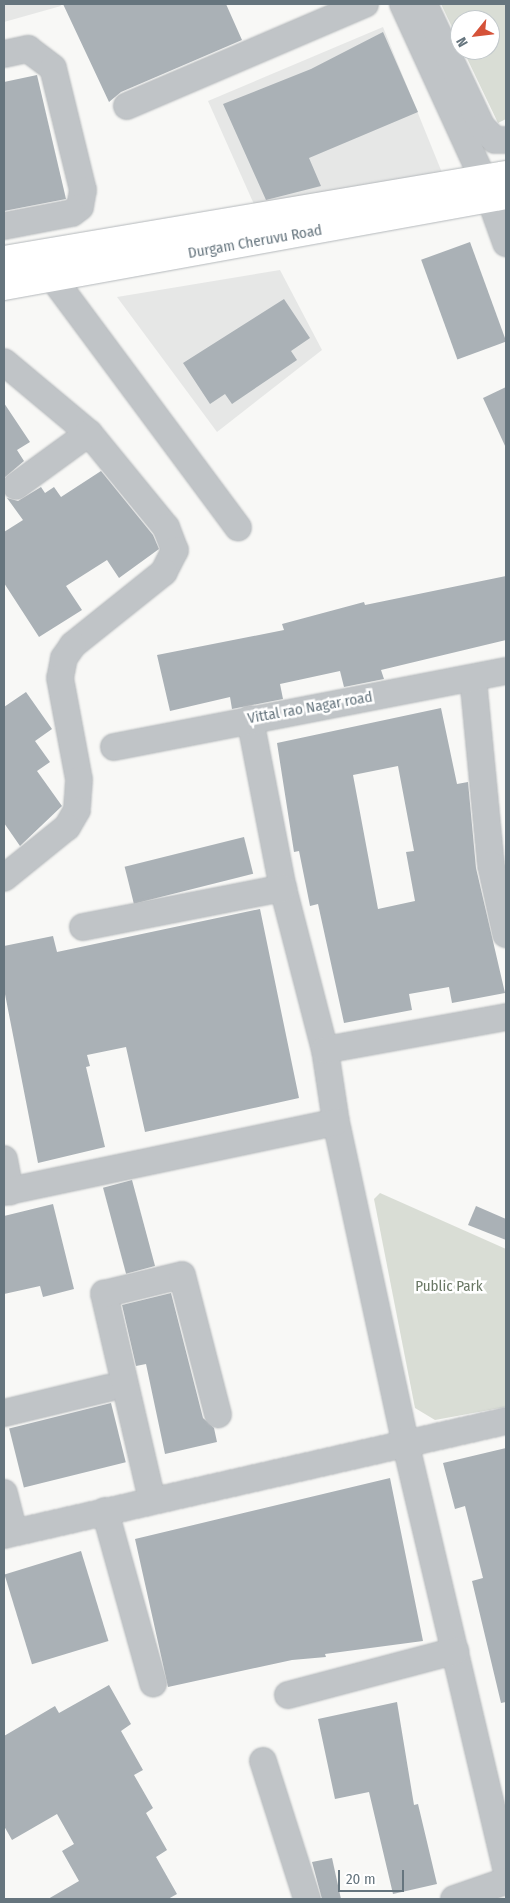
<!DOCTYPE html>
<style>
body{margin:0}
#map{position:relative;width:510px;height:1903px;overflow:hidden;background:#f8f8f6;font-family:"Fira Sans Condensed",sans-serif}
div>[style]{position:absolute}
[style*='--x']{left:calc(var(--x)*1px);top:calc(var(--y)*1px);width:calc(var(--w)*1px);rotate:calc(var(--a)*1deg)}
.built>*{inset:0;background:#e6e7e6}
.green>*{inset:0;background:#d9ddd5}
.building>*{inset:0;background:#aab1b6;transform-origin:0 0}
.roads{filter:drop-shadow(0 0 1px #b4b8bb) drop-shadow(0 0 1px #b4b8bb)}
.minor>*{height:26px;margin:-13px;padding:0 13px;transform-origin:13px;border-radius:13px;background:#c0c4c7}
.major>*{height:28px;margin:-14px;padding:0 14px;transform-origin:14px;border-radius:14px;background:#fff}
span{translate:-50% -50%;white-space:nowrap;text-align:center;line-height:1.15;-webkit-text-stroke:5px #fff;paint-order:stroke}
.street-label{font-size:15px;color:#66757e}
.park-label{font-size:15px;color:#697764}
.frame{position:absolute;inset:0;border:5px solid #66757e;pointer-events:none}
.north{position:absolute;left:450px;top:10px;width:50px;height:50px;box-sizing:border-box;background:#fff;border:1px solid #c2c8cb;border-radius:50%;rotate:241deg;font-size:14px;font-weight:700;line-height:20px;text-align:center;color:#66757e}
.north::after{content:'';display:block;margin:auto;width:18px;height:22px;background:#d55239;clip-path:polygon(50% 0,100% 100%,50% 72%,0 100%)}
.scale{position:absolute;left:338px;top:1870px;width:66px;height:22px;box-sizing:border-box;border:2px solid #66757e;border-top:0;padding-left:6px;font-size:15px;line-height:18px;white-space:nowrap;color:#66757e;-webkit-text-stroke:4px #fff;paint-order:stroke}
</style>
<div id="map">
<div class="built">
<i style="clip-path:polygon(4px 4px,60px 4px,61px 6px,4px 22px)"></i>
<i style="clip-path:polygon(383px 27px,445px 180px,265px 229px,208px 101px)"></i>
<i style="clip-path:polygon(280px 270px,322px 350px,217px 432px,117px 297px)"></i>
</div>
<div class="green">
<i style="clip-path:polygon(441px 4px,506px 4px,506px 119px,498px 123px,463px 50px,490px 50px,490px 20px,460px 20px,460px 44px)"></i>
<i style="clip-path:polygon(380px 1193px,506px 1249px,506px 1407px,435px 1420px,415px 1408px,374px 1199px)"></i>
</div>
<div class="building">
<i style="clip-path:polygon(63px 4px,226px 4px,242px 40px,121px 92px,109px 102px)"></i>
<i style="clip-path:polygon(383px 32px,418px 112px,309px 158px,321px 186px,266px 200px,223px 104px,311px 69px)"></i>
<i style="clip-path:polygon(37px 75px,66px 199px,4px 211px,4px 82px)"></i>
<i style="left:470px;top:242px;width:106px;height:52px;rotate:70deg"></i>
<i style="clip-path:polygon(284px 299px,310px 338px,291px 351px,297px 360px,232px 404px,225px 394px,210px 404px,183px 363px)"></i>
<i style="clip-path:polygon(506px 387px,506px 448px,483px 398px)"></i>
<i style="clip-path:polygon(4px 403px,30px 442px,17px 450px,24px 461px,4px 478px)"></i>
<i style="clip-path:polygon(101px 471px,153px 535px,159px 549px,119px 578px,107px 560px,66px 586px,82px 610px,39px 637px,4px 583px,4px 532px,23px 520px,7px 498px,18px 501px,41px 487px,45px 493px,54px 487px,61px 497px)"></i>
<i style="clip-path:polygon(506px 576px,506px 640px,381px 670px,384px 679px,344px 687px,340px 671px,280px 684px,283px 699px,232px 709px,230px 697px,170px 711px,157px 655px,284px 630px,282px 624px,364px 602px,365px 605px)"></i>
<i style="clip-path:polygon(26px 692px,52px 729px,35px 741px,50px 762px,37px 771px,62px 806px,20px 846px,4px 823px,4px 707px)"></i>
<i style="clip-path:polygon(evenodd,441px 708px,457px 784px,468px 782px,476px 868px,505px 993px,452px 1003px,449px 987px,409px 994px,412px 1010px,344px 1023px,318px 904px,310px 906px,299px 851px,294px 852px,277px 743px,441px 708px,398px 766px,414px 851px,406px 852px,415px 901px,378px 909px,353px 775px,398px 766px)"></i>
<i style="left:244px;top:837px;width:38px;height:123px;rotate:76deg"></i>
<i style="clip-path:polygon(260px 909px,299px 1098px,145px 1132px,126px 1047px,87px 1055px,90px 1066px,86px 1067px,105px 1147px,38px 1163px,4px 989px,4px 946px,53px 936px,57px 952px)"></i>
<i style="left:132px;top:1180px;width:89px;height:30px;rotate:75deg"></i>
<i style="clip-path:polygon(53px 1204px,74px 1289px,43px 1297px,40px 1286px,4px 1294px,4px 1216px)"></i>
<i style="clip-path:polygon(476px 1206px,506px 1219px,506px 1240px,468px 1225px)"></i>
<i style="clip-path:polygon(171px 1293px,203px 1418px,214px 1428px,217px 1442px,165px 1454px,146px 1364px,136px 1366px,122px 1305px)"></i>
<i style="left:111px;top:1403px;width:61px;height:105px;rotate:76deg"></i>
<i style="clip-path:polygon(506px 1448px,506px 1702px,501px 1703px,472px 1581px,483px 1578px,465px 1506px,455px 1509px,443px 1463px)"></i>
<i style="clip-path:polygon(390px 1478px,423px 1641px,325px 1654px,326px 1657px,292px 1660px,168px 1687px,135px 1539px)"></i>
<i style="left:81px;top:1551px;width:94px;height:80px;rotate:73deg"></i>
<i style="clip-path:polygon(109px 1685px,131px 1724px,121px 1731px,143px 1770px,134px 1775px,153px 1808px,146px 1813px,167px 1850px,156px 1857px,177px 1894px,168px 1899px,48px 1899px,79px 1881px,62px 1851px,74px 1844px,57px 1814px,12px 1840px,4px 1826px,4px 1736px,55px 1706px,59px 1713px)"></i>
<i style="clip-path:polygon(397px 1702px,414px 1805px,418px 1804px,437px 1884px,393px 1894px,369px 1792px,335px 1799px,318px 1719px)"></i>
<i style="clip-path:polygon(332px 1858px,341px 1899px,322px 1899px,312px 1862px)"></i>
</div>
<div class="roads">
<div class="minor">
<i style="--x:403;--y:4;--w:195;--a:65.4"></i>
<i style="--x:424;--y:4;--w:136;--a:64.8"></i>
<i style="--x:482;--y:127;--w:18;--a:45"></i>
<i style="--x:495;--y:140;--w:11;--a:0"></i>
<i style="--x:4;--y:54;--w:25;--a:-12"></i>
<i style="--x:28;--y:49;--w:31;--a:37"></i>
<i style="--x:53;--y:68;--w:126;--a:76.2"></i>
<i style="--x:83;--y:190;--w:17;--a:100"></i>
<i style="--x:80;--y:207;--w:10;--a:143"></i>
<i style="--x:72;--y:213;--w:69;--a:169.2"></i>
<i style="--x:127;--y:106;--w:259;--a:-23.2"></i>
<i style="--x:491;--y:201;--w:45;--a:70.3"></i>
<i style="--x:52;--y:277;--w:312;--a:53.4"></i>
<i style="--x:4;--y:362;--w:111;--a:39.9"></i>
<i style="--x:89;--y:433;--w:122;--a:50.7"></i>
<i style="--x:166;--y:527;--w:25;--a:69"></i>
<i style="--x:175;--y:550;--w:25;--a:117"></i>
<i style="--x:164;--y:572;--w:117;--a:141.3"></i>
<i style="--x:73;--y:645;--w:16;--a:125"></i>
<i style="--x:64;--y:658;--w:20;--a:101"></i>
<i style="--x:60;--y:678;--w:104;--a:79.4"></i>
<i style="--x:79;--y:780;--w:30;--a:94"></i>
<i style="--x:77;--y:810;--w:20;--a:120"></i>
<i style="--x:67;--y:827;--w:81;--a:141"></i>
<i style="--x:16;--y:486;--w:90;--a:-36"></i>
<i style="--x:473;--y:678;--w:188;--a:84.5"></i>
<i style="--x:491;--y:865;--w:71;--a:77.7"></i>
<i style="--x:250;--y:719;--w:172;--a:79"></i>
<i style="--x:283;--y:888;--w:167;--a:75.5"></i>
<i style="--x:325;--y:1050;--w:73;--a:81.3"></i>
<i style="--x:336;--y:1122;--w:326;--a:77.8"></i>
<i style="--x:405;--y:1441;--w:440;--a:76.7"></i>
<i style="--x:114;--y:747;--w:399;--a:-11"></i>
<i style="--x:83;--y:927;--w:204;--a:-11"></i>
<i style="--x:325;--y:1050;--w:184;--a:-10.3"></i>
<i style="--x:4;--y:1159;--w:33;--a:79"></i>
<i style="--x:4;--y:1192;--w:339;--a:-11.9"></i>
<i style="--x:4;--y:1413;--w:107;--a:-13.5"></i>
<i style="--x:4;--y:1493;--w:40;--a:75.6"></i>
<i style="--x:152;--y:1500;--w:212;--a:-103.1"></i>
<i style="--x:104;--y:1294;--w:80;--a:-13.7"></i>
<i style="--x:182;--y:1275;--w:144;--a:75.5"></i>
<i style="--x:105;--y:1511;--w:179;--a:74.4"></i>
<i style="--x:4;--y:1535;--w:515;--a:-12.79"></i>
<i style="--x:288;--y:1695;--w:173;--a:-14.8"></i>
<i style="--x:263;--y:1761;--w:145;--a:72.3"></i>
<i style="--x:454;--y:1899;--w:55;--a:-19.1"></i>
</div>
<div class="major">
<i style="--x:4;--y:260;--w:509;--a:-9.61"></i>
<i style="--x:4;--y:286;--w:510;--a:-10.27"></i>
</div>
</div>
<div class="street-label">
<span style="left:255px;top:242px;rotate:-10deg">Durgam Cheruvu Road</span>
<span style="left:310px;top:708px;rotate:-10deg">Vittal rao Nagar road</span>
</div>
<div class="park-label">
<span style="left:449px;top:1287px">Public Park</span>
</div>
<div class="frame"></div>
<div class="north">N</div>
<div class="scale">20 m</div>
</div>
